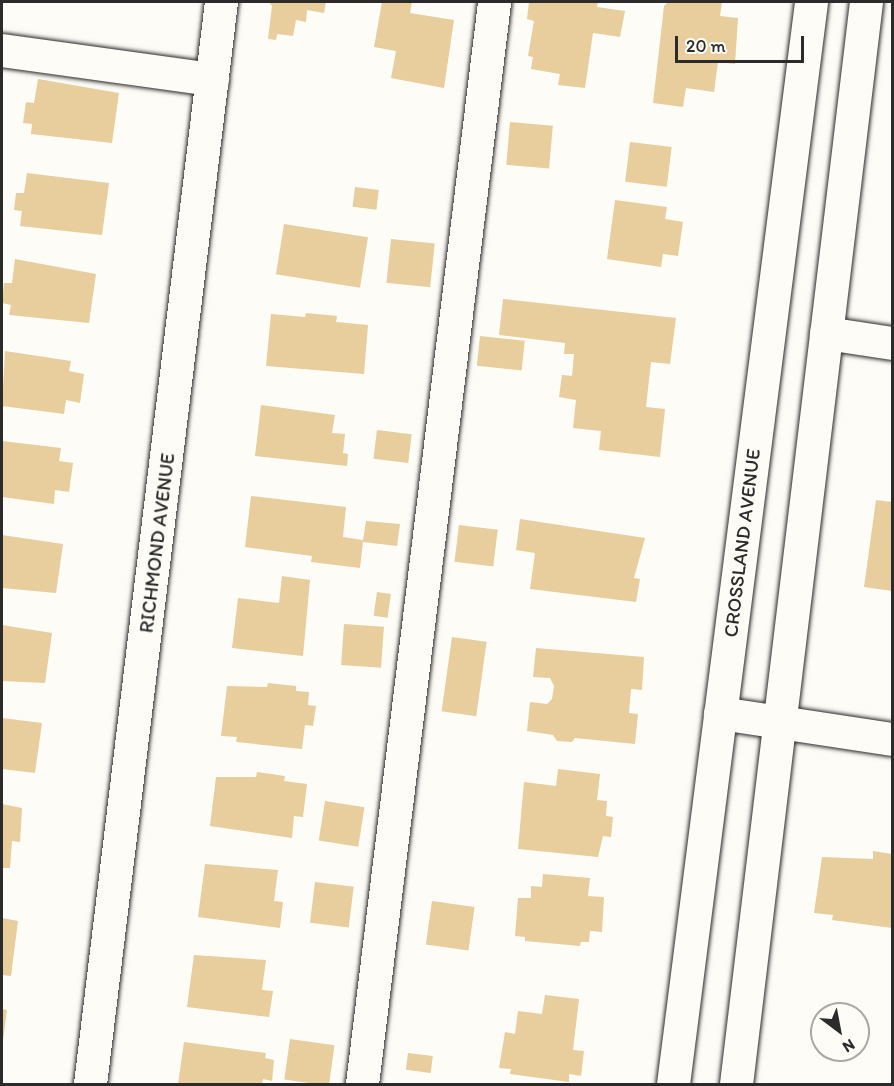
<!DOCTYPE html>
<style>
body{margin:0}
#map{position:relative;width:894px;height:1086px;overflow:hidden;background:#fdfcf7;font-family:Itim,sans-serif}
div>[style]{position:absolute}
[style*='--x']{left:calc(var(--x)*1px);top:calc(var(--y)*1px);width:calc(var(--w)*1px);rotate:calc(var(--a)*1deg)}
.building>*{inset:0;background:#e8cd9d;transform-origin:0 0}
.roads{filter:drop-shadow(0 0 2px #2b2b2b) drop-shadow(0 0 2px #2b2b2b)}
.minor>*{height:33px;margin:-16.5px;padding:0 16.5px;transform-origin:16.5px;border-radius:16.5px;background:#fdfcf7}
span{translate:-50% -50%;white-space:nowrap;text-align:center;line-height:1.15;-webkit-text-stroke:4.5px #fdfcf7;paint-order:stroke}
.street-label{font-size:20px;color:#2b2b2b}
.frame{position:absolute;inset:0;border:3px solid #2b2b2b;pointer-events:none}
.north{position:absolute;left:810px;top:1002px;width:60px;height:60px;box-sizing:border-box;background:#fdfcf7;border:2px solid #a9a8a5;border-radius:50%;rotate:148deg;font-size:16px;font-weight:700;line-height:24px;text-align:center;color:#2b2b2b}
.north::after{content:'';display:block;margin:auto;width:21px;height:27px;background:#2b2b2b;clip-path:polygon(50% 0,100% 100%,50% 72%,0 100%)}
.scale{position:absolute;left:675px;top:36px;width:129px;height:27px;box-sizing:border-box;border:3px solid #2b2b2b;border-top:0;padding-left:8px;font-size:18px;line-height:21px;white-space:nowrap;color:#2b2b2b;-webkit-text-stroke:4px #fdfcf7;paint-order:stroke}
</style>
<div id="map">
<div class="building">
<i style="clip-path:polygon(269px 2px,326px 2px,324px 13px,307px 10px,306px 22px,296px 20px,293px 36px,277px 34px,276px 40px,268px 39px,272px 6px)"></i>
<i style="clip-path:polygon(382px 2px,412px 2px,410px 13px,454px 20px,444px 88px,391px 78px,396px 51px,374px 47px)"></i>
<i style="clip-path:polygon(529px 2px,598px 2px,597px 7px,625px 11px,620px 37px,593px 33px,585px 88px,558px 85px,560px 74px,531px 69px,533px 57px,528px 56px,534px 21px,527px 19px)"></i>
<i style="clip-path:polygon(668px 2px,722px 2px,720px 16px,738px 18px,735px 64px,718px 62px,714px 92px,686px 88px,683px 107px,653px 103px,664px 6px)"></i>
<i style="clip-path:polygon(38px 79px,119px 93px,112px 143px,31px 134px,32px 124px,23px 123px,26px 102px,34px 103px)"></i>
<i style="left:510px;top:122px;width:43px;height:43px;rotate:5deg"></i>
<i style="left:630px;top:142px;width:42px;height:40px;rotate:7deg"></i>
<i style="clip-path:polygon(27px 173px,109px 183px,102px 235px,20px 226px,22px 211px,14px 210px,16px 193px,24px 193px)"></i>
<i style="left:355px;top:187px;width:24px;height:20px;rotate:7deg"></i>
<i style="clip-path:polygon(615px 200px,667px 207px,665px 219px,683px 222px,678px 256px,663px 254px,661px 267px,607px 259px)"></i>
<i style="left:284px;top:224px;width:85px;height:51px;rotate:9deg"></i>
<i style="left:391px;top:239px;width:44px;height:44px;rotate:6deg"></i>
<i style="clip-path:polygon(15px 259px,96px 274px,89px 323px,9px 315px,11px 305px,2px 303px,4px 283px,12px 283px)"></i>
<i style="clip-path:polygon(503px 299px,676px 318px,670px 364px,651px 362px,646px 407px,665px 409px,660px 457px,599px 450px,601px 431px,573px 428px,576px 400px,559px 397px,562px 375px,572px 376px,574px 354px,564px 354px,565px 343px,499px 335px)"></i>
<i style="clip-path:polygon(306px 313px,337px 316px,336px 322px,368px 325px,364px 374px,266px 366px,271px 314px,305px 317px)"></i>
<i style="left:480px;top:336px;width:45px;height:30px;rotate:6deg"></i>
<i style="clip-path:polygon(5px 351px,71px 361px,69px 371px,84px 374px,80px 403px,66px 400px,64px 414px,2px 406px)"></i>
<i style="clip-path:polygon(261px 405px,335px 415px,332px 433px,345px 434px,343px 453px,348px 454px,347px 466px,255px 456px)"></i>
<i style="left:377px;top:430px;width:35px;height:29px;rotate:7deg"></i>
<i style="clip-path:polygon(2px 441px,61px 448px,59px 461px,73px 463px,69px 492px,55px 490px,54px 504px,2px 497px)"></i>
<i style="clip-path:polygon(251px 496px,346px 507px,343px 537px,363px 540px,366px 521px,400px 524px,397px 546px,363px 542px,360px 568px,311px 562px,312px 556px,245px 547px)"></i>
<i style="clip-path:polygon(876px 500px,892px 502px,892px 591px,864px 587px)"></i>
<i style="clip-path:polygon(520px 519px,645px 538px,634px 578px,640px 579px,636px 602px,530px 589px,535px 553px,516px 550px)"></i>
<i style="left:459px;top:525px;width:39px;height:37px;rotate:7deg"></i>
<i style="clip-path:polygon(2px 535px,63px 544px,56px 593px,2px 588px)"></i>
<i style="clip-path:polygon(282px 576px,310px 580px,303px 656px,232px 648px,238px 598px,279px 603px)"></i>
<i style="left:377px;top:592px;width:14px;height:24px;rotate:8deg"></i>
<i style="left:344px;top:624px;width:40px;height:41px;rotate:4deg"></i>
<i style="clip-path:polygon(2px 625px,52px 633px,45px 683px,2px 681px)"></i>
<i style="left:452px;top:637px;width:35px;height:75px;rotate:8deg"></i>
<i style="clip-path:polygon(536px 648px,644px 657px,642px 690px,631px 689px,629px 713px,638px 714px,635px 744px,575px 738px,572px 742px,557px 741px,553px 735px,527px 731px,530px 702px,547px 704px,552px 699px,554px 686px,550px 678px,533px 677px)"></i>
<i style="clip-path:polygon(268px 683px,296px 686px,296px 691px,309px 692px,308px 705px,316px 706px,313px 726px,305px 725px,302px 749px,236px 742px,237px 737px,221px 736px,227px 686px,267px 687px)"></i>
<i style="clip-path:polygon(2px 718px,42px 723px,35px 773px,2px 769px)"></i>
<i style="clip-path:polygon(558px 769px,600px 774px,597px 800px,607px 801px,606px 816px,613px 817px,611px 837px,603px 836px,598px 857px,518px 849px,524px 782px,556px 786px)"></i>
<i style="clip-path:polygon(257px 772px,285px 776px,284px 781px,307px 784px,303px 817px,294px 816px,292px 838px,210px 826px,216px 777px,256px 777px)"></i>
<i style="left:325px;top:801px;width:40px;height:40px;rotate:9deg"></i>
<i style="clip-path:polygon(2px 804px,22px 808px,20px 842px,12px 841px,10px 868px,2px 868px)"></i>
<i style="clip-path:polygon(873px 851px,892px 854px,892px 928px,832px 920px,833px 915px,814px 913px,822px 857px,873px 859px)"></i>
<i style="clip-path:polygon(205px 864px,278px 870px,274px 901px,283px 902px,280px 928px,198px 917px)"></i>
<i style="clip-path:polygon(543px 874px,590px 878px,588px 896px,604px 897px,602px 932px,590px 931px,589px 942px,581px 942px,580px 946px,525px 941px,525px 937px,515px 936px,518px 898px,531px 898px,531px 886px,542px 887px)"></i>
<i style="left:315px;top:882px;width:39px;height:41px;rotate:7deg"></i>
<i style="left:432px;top:901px;width:43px;height:44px;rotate:8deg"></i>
<i style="clip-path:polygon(2px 918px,18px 921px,11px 976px,2px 975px)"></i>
<i style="clip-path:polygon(194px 955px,266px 960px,262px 990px,273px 991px,269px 1017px,187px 1007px)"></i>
<i style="clip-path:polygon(545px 995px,579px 999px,573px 1050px,584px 1051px,581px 1076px,569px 1074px,569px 1082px,510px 1074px,511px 1069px,499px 1068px,505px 1032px,515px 1034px,518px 1011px,542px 1014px)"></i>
<i style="clip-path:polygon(2px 1009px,7px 1010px,3px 1040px,2px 1040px)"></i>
<i style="left:290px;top:1039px;width:45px;height:41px;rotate:8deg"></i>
<i style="clip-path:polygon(184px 1042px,266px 1053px,265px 1058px,274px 1060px,272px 1081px,263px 1079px,262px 1084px,178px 1084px)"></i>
<i style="left:408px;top:1053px;width:25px;height:17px;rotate:7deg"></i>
</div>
<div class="roads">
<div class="minor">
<i style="--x:2;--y:50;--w:212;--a:7.9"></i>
<i style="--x:826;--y:333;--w:67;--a:8.6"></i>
<i style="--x:720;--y:713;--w:174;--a:8.6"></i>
<i style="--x:90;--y:1084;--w:1090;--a:-83.1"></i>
<i style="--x:362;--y:1084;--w:1090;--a:-83.04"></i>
<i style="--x:673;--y:1084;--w:1091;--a:-82.73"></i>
<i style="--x:736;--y:1084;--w:1090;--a:-83.15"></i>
</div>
</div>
<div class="street-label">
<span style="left:157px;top:543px;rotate:-83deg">RICHMOND AVENUE</span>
<span style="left:742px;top:543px;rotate:-83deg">CROSSLAND AVENUE</span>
</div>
<div class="frame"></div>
<div class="north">N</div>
<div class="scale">20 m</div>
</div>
